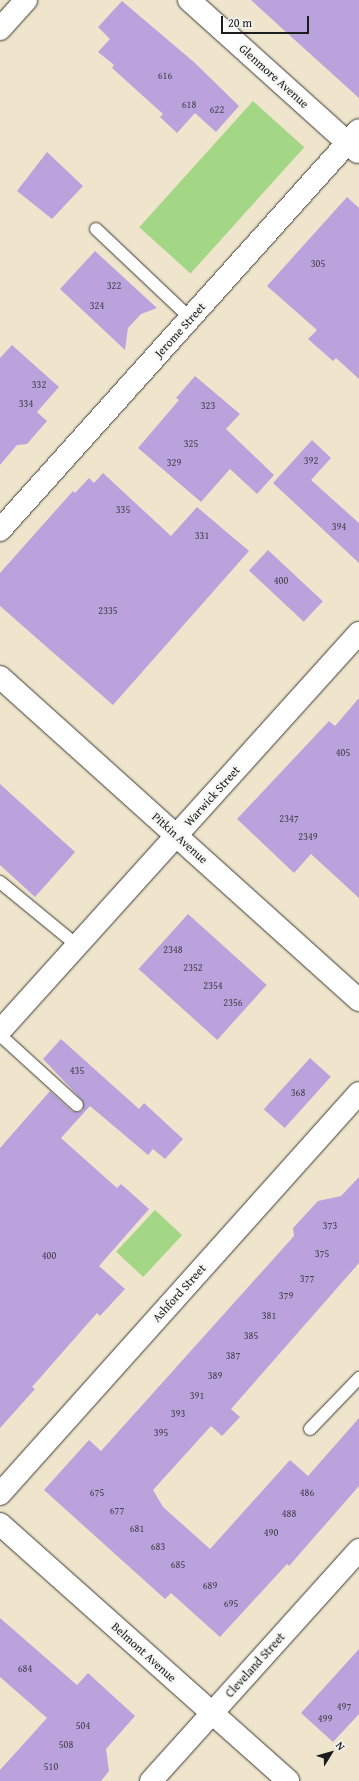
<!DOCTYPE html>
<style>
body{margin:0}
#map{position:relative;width:359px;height:1781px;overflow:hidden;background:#efe5cc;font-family:"Gentium Book Plus",serif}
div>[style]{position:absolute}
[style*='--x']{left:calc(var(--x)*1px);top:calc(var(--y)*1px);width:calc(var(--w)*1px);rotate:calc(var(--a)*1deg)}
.green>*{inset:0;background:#a3d685;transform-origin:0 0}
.building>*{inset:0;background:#baa3dc;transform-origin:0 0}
.roads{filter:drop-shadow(0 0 1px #3c3a36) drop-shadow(0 0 1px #3c3a36)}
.service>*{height:12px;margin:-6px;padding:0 6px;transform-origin:6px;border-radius:6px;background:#fff}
.minor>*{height:22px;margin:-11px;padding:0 11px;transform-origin:11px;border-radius:11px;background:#fff}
.tertiary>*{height:22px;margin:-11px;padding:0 11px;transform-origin:11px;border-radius:11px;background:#fff}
span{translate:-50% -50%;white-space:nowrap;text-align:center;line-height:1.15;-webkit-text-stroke:4px #f6f6f2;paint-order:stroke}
.number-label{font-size:10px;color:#443e4c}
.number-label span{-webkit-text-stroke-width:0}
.street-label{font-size:12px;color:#1c1c1c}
.north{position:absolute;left:311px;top:1733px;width:40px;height:40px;-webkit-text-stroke:3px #f6f6f2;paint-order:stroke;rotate:53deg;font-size:11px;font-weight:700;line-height:16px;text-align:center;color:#1c1c1c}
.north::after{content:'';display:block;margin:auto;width:14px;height:18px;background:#1c1c1c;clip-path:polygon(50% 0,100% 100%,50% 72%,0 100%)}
.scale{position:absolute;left:221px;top:16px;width:88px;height:18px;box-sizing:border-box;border:2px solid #1c1c1c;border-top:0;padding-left:5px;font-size:12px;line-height:14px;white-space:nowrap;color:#1c1c1c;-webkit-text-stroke:3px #f6f6f2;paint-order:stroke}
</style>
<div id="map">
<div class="green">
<i style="left:253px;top:101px;width:69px;height:170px;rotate:42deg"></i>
<i style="left:155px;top:1210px;width:37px;height:57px;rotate:43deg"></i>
</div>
<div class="building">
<i style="clip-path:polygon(251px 0,359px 0,359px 98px,286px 32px)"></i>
<i style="clip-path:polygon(122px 1px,195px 63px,239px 106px,216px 132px,195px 113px,177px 133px,160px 117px,163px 114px,112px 68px,114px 65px,98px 52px,110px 39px,98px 27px)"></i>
<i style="clip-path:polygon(47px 152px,83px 186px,52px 219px,17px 191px)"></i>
<i style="clip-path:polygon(347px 197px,359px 208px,359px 379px,336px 358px,333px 361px,308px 339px,317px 330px,267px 286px)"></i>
<i style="clip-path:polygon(95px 251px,157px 308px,141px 314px,128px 328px,125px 350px,60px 289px)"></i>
<i style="clip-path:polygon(12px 345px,59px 387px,37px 412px,47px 421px,27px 444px,17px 445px,0 465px,0 358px)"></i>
<i style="clip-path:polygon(195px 376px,240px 414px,226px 429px,274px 475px,257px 494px,230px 469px,201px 502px,138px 448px,179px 400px,176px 398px)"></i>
<i style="clip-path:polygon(312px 440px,331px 458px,311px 480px,359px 523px,359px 563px,273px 483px)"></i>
<i style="clip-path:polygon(103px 473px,171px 536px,197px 507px,249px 551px,113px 705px,0 606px,0 573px,73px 491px,75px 493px,89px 478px,94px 483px)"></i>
<i style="left:268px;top:550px;width:75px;height:28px;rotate:43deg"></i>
<i style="clip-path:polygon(359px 698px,359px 898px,311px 854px,294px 873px,237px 819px,329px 721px,335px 726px)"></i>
<i style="clip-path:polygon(0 784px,75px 852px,35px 897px,0 865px)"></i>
<i style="left:188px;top:914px;width:106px;height:74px;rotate:42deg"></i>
<i style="clip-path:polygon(61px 1039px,139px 1109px,144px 1103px,183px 1139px,165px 1159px,153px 1149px,148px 1155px,90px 1106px,61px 1138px,117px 1188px,121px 1184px,149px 1209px,99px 1266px,125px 1289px,100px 1316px,97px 1313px,32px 1387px,35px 1389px,0 1428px,0 1148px,50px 1091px,72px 1111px,79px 1112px,83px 1110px,82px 1100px,43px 1059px)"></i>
<i style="left:310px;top:1058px;width:28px;height:69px;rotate:42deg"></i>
<i style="clip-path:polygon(359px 1177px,359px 1263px,231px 1409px,240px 1417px,222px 1436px,211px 1426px,153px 1490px,163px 1507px,210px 1549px,290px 1460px,308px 1476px,359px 1418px,359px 1486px,289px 1566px,287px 1564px,220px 1637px,171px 1593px,165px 1599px,44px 1490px,89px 1440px,101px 1451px,294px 1236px,293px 1228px,318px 1201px,341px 1196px)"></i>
<i style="clip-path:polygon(0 1618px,77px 1685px,88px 1673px,135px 1716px,106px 1749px,109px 1771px,101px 1781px,0 1781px,0 1770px,47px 1718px,0 1677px)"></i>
<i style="clip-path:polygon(359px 1649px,359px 1714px,333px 1742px,301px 1713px)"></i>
</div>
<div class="roads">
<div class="service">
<i style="--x:96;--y:229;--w:129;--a:43.4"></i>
<i style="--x:0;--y:882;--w:101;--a:39.4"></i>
<i style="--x:0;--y:1035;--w:104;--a:42.3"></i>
<i style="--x:310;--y:1429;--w:71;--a:-46.1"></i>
</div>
<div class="minor">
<i style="--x:189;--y:0;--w:227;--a:42"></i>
<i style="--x:0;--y:29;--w:39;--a:-48"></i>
<i style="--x:0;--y:530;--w:537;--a:-48.09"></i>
<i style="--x:0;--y:1031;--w:536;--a:-47.95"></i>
<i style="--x:0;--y:1494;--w:538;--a:-48.16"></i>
<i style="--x:0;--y:1524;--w:386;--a:41.7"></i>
<i style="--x:151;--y:1781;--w:311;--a:-48"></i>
</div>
<div class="tertiary">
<i style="--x:0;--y:677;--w:483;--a:42"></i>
</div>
</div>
<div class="number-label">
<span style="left:165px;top:76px">616</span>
<span style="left:189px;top:105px">618</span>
<span style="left:217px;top:110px">622</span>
<span style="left:318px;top:264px">305</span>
<span style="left:114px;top:286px">322</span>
<span style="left:97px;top:306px">324</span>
<span style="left:39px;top:385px">332</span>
<span style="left:26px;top:404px">334</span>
<span style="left:208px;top:406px">323</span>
<span style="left:191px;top:444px">325</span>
<span style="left:311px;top:461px">392</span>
<span style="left:174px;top:463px">329</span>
<span style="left:123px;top:510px">335</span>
<span style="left:339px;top:527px">394</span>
<span style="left:202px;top:536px">331</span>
<span style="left:281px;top:581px">400</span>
<span style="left:108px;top:611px">2335</span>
<span style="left:343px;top:753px">405</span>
<span style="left:289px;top:819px">2347</span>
<span style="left:308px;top:837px">2349</span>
<span style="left:173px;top:950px">2348</span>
<span style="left:193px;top:968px">2352</span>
<span style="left:213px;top:986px">2354</span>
<span style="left:233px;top:1003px">2356</span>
<span style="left:77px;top:1071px">435</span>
<span style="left:298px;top:1093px">368</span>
<span style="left:330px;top:1226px">373</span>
<span style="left:322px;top:1254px">375</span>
<span style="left:49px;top:1256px">400</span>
<span style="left:307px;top:1279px">377</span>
<span style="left:286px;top:1296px">379</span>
<span style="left:269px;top:1316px">381</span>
<span style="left:251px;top:1336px">385</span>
<span style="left:233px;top:1356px">387</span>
<span style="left:215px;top:1376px">389</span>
<span style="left:197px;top:1396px">391</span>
<span style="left:178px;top:1414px">393</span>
<span style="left:161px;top:1433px">395</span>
<span style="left:97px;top:1493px">675</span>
<span style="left:307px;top:1493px">486</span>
<span style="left:117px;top:1511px">677</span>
<span style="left:289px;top:1514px">488</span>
<span style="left:137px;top:1529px">681</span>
<span style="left:271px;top:1533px">490</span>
<span style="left:158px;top:1547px">683</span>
<span style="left:178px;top:1565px">685</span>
<span style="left:210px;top:1586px">689</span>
<span style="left:231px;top:1604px">695</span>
<span style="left:25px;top:1669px">684</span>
<span style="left:344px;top:1707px">497</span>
<span style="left:325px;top:1719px">499</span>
<span style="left:83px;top:1726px">504</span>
<span style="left:66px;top:1745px">508</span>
<span style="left:51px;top:1767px">510</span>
</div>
<div class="street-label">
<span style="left:274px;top:76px;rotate:42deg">Glenmore Avenue</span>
<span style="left:180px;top:330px;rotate:-48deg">Jerome Street</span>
<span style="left:212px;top:796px;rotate:-48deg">Warwick Street</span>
<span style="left:180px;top:838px;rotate:42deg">Pitkin Avenue</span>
<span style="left:179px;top:1293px;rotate:-48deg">Ashford Street</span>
<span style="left:144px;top:1652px;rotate:42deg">Belmont Avenue</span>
<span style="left:255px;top:1665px;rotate:-48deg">Cleveland Street</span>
</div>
<div class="north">N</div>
<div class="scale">20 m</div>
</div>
